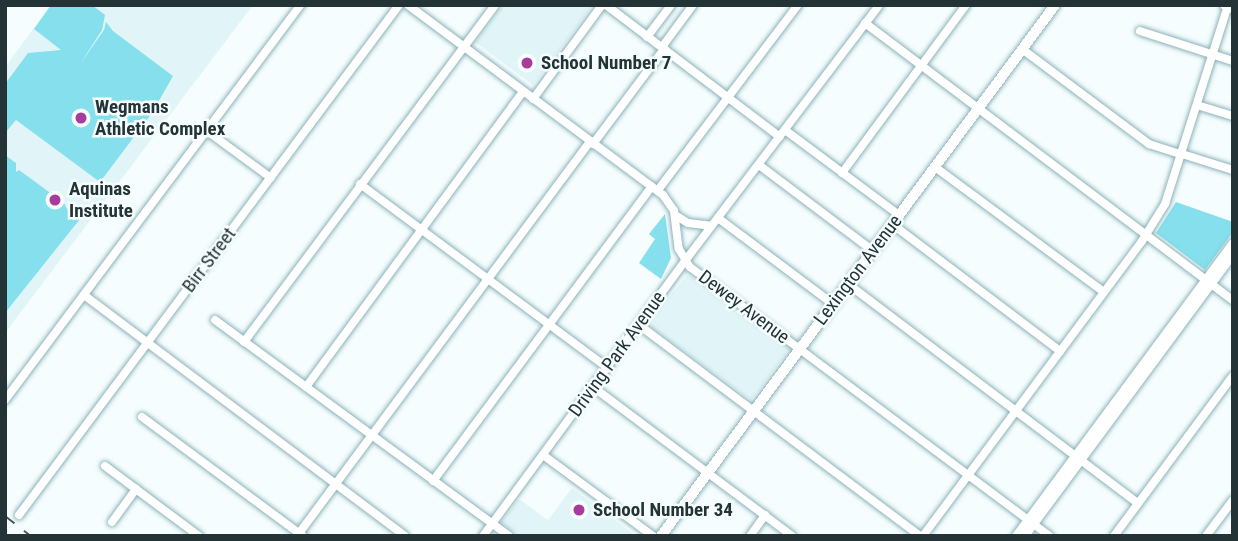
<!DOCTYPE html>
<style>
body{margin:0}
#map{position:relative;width:1238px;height:541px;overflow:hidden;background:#f5fdfe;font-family:"Roboto Condensed",sans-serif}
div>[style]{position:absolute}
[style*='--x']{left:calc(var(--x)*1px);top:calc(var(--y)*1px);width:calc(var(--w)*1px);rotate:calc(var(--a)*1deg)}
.built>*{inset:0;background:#e1f5f8}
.green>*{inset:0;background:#85dfed}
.roads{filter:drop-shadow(0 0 2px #8cb3b9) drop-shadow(0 0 2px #8cb3b9)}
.minor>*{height:8px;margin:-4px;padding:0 4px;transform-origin:4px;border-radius:4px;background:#fff}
.major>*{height:10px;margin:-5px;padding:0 5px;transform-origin:5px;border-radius:5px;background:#fff}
.rail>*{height:2px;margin-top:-1px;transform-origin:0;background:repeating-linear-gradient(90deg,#465557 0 12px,transparent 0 24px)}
.dots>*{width:19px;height:19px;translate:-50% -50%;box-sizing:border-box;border:4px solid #f5fdfe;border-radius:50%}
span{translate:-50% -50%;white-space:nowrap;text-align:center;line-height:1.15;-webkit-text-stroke:5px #f5fdfe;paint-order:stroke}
.poi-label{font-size:19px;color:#243436;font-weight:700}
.left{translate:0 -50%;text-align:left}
.street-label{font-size:19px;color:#243436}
.frame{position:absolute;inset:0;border:7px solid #243436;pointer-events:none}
</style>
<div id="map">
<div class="built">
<i style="clip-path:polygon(51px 5px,253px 5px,5px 333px,5px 67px)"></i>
<i style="clip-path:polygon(503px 5px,590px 5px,592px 7px,533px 85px,475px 42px)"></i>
<i style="clip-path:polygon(687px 275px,704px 283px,790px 348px,751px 400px,647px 324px)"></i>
<i style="clip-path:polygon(572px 488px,636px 536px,520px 536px,501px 522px,519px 499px,548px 520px)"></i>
</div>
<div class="green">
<i style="clip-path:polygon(51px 5px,92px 5px,105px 15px,102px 30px,80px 64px,104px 30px,106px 22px,113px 31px,173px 76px,152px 113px,100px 182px,16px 120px,5px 133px,5px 84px,28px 53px,61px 50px,34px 29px)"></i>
<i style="clip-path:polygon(5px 155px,16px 163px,16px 172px,19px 170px,64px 203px,68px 211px,84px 214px,5px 313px)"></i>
<i style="clip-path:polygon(1176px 202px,1233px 222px,1233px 232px,1205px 270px,1156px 233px)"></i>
<i style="clip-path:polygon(665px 214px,671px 258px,661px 279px,639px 263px,655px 239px,649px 234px)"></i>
</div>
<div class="roads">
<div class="minor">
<i style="--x:408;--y:5;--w:318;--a:36.7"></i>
<i style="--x:663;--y:195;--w:19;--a:55"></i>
<i style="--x:674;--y:211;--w:38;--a:83"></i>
<i style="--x:679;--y:249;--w:21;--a:59"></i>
<i style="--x:690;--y:267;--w:449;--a:36.8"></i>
<i style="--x:606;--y:5;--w:218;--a:37.2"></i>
<i style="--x:865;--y:23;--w:461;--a:37"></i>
<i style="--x:1140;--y:31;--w:98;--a:17.9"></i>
<i style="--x:647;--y:37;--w:40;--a:-53"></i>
<i style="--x:662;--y:47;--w:52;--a:-53.6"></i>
<i style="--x:1022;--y:49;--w:159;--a:36.8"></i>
<i style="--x:1149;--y:144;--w:35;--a:18"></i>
<i style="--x:533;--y:99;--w:117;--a:-53.7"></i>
<i style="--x:1197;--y:105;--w:38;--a:17"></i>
<i style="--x:785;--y:130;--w:142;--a:36.7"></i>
<i style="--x:207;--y:131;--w:79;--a:36.3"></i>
<i style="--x:593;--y:144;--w:119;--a:-53.2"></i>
<i style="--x:1182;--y:154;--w:53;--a:17.4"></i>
<i style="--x:759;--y:165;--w:143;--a:37"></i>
<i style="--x:935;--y:167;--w:210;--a:36.5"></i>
<i style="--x:842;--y:173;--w:209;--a:-53.6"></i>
<i style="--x:360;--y:184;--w:309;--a:36.6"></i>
<i style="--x:658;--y:190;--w:232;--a:-52.9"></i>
<i style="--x:675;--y:215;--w:15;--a:32"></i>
<i style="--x:688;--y:223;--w:23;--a:7"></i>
<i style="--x:718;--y:218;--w:144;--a:36.8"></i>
<i style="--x:892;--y:224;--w:211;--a:37.1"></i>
<i style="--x:848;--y:284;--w:363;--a:37.1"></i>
<i style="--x:84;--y:295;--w:401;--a:36.9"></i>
<i style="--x:215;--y:320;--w:365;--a:36.3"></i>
<i style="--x:639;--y:325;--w:351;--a:36.9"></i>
<i style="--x:244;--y:342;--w:420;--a:-53.3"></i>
<i style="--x:306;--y:387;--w:366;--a:-53.7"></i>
<i style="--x:593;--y:387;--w:249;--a:36.8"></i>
<i style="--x:5;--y:400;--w:494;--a:-53.2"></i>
<i style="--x:142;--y:417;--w:200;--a:36.5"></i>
<i style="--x:543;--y:455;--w:137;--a:36.4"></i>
<i style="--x:105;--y:466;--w:117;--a:36.7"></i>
<i style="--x:433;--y:481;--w:367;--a:-53.4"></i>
<i style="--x:19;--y:515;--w:636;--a:-53.31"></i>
<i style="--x:112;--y:522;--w:41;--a:-54"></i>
<i style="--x:297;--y:536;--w:492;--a:-53.4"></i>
<i style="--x:483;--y:536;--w:341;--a:-53.7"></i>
<i style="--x:685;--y:261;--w:321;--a:-52.8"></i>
<i style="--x:750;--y:536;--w:26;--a:-54"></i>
<i style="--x:923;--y:536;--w:367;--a:-53.4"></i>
<i style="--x:1142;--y:241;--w:44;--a:-58.1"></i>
<i style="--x:1165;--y:204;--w:209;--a:-72.4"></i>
<i style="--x:1016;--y:536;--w:365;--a:-53.5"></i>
<i style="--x:1025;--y:536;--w:350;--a:-53.5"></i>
<i style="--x:1114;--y:536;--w:199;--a:-53.4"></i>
<i style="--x:1206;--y:536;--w:45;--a:-53.1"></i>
</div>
<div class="major">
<i style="--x:1225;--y:5;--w:9;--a:21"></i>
<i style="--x:661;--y:536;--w:661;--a:-53.42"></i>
</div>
</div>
<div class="rail">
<i style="--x:5;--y:516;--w:33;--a:38"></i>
</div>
<div class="dots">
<i style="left:527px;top:63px;background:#a73c9c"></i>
<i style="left:81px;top:118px;background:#a73c9c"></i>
<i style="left:55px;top:200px;background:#a73c9c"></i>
<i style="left:579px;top:510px;background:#a73c9c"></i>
</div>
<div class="poi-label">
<span class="left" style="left:541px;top:63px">School Number 7</span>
<span class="left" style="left:95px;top:118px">Wegmans<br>Athletic Complex</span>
<span class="left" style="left:69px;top:200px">Aquinas<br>Institute</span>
<span class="left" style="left:593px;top:510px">School Number 34</span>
</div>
<div class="street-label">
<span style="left:209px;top:260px;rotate:-53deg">Birr Street</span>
<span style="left:858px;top:270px;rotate:-53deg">Lexington Avenue</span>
<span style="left:744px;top:307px;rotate:37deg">Dewey Avenue</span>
<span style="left:617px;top:354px;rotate:-54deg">Driving Park Avenue</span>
</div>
<div class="frame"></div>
</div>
